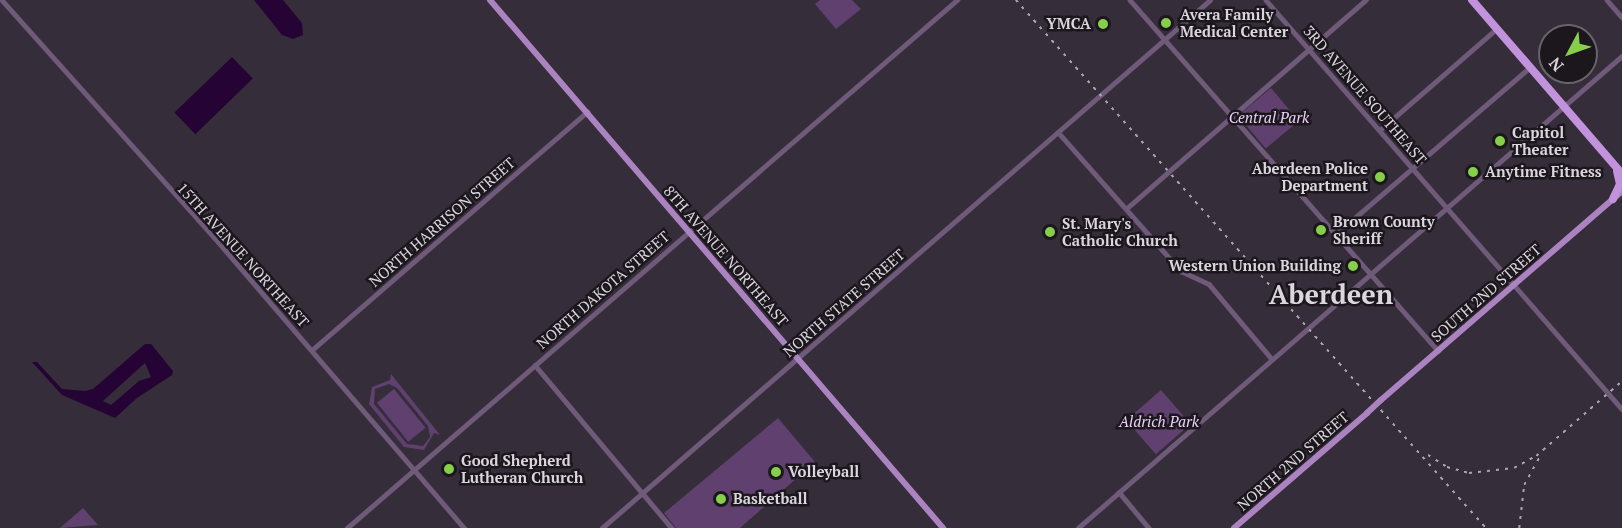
<!DOCTYPE html>
<style>
body{margin:0}
#map{position:relative;width:1622px;height:528px;overflow:hidden;background:#362d3b;font-family:"PT Serif",serif}
div>[style]{position:absolute}
[style*='--x']{left:calc(var(--x)*1px);top:calc(var(--y)*1px);width:calc(var(--w)*1px);rotate:calc(var(--a)*1deg)}
.green>*{inset:0;background:#5f406f;transform-origin:0 0}
.water>*{inset:0;background:#260335;transform-origin:0 0}
.minor>*{height:4.5px;margin:-2.25px;padding:0 2.25px;transform-origin:2.25px;border-radius:2.25px;background:#6f5b79}
.major>*{height:6px;margin:-3px;padding:0 3px;transform-origin:3px;border-radius:3px;background:#ab83c0}
.highway>*{height:8px;margin:-4px;padding:0 4px;transform-origin:4px;border-radius:4px;background:#c392dd}
.rail>*{height:1.5px;margin-top:-0.75px;transform-origin:0;background:repeating-linear-gradient(90deg,#aaa4ad 0 3px,transparent 0 9px)}
.major-bridge>*{height:6px;margin:-3px;padding:0 3px;transform-origin:3px;border-radius:3px;background:#ab83c0}
.dots>*{width:16px;height:16px;translate:-50% -50%;box-sizing:border-box;border:3px solid #1b171d;border-radius:50%}
span{translate:-50% -50%;white-space:nowrap;text-align:center;line-height:1.15;-webkit-text-stroke:5px #1b171d;paint-order:stroke}
.poi-label{font-size:15px;color:#dbd6de;font-weight:700}
.left{translate:0 -50%;text-align:left}
.right{translate:-100% -50%;text-align:right}
.street-label{font-size:15px;color:#dbd6de}
.park-label{font-size:15px;color:#e9d1f7;font-style:italic}
.town-label{font-size:27px;color:#dbd6de;font-weight:700}
.north{position:absolute;left:1538px;top:24px;width:60px;height:60px;box-sizing:border-box;background:#1b171d;border:2px solid #68636a;border-radius:50%;rotate:229deg;font-size:16px;font-weight:700;line-height:24px;text-align:center;color:#dbd6de}
.north::after{content:'';display:block;margin:auto;width:21px;height:27px;background:#87cf4a;clip-path:polygon(50% 0,100% 100%,50% 72%,0 100%)}
</style>
<div id="map">
<div class="green">
<i style="clip-path:polygon(820px 0,852px 0,861px 9px,836px 29px,815px 4px)"></i>
<i style="left:1271px;top:88px;width:43px;height:43px;rotate:50deg"></i>
<i style="clip-path:polygon(evenodd,391px 374px,440px 435px,434px 433px,424px 450px,404px 447px,369px 404px,372px 387px,390px 380px,391px 374px,389px 384px,397px 388px,428px 426px,430px 437px,423px 446px,407px 444px,374px 404px,375px 389px,389px 384px)"></i>
<i style="left:394px;top:389px;width:50px;height:22px;rotate:51deg"></i>
<i style="left:1161px;top:390px;width:45px;height:46px;rotate:49deg"></i>
<i style="clip-path:polygon(778px 418px,815px 462px,740px 528px,676px 528px,664px 513px)"></i>
<i style="clip-path:polygon(83px 508px,98px 525px,60px 528px)"></i>
</div>
<div class="water">
<i style="clip-path:polygon(254px 0,283px 0,302px 23px,303px 35px,293px 39px,282px 35px)"></i>
<i style="left:232px;top:57px;width:30px;height:80px;rotate:46deg"></i>
<i style="clip-path:polygon(evenodd,145px 344px,151px 344px,173px 371px,172px 375px,137px 398px,115px 418px,62px 395px,32px 362px,37px 362px,62px 389px,85px 391px,93px 389px,145px 344px,145px 363px,151px 377px,139px 381px,111px 405px,103px 401px,145px 363px)"></i>
</div>
<div class="minor">
<i style="--x:2;--y:0;--w:318;--a:48.2"></i>
<i style="--x:214;--y:237;--w:384;--a:49.3"></i>
<i style="--x:1130;--y:0;--w:467;--a:48.7"></i>
<i style="--x:1266;--y:0;--w:542;--a:48.96"></i>
<i style="--x:1607;--y:0;--w:23;--a:49"></i>
<i style="--x:1380;--y:130;--w:154;--a:-41"></i>
<i style="--x:1058;--y:132;--w:186;--a:48.5"></i>
<i style="--x:1181;--y:271;--w:31;--a:25"></i>
<i style="--x:1209;--y:284;--w:98;--a:50"></i>
<i style="--x:1126;--y:209;--w:318;--a:-41.1"></i>
<i style="--x:1336;--y:234;--w:256;--a:-40.7"></i>
<i style="--x:312;--y:350;--w:364;--a:-40.9"></i>
<i style="--x:535;--y:365;--w:213;--a:50"></i>
<i style="--x:1119;--y:492;--w:47;--a:50.2"></i>
<i style="--x:347;--y:528;--w:807;--a:-40.88"></i>
<i style="--x:602;--y:528;--w:805;--a:-40.97"></i>
<i style="--x:1078;--y:528;--w:720;--a:-40.95"></i>
</div>
<div class="major">
<i style="--x:490;--y:0;--w:696;--a:49.37"></i>
<i style="--x:1381;--y:400;--w:319;--a:-40.9"></i>
<i style="--x:1234;--y:528;--w:176;--a:-40.8"></i>
</div>
<div class="highway">
<i style="--x:1472;--y:0;--w:230;--a:49.2"></i>
<i style="--x:1613;--y:199;--w:17;--a:-65"></i>
<i style="--x:1620;--y:184;--w:13;--a:-103"></i>
</div>
<div class="rail">
<i style="--x:1016;--y:0;--w:707;--a:48.33"></i>
<i style="--x:1428;--y:455;--w:22;--a:32"></i>
<i style="--x:1447;--y:467;--w:23;--a:15"></i>
<i style="--x:1469;--y:473;--w:45;--a:-6.3"></i>
<i style="--x:1514;--y:468;--w:25;--a:-29"></i>
<i style="--x:1536;--y:456;--w:114;--a:-41.1"></i>
<i style="--x:1519;--y:528;--w:43;--a:-83.4"></i>
<i style="--x:1524;--y:485;--w:33;--a:-61"></i>
</div>
<div class="major-bridge">
<i style="--x:1367;--y:413;--w:19;--a:-43"></i>
</div>
<div class="dots">
<i style="left:1166px;top:23px;background:#87cf4a"></i>
<i style="left:1103px;top:24px;background:#87cf4a"></i>
<i style="left:1500px;top:141px;background:#87cf4a"></i>
<i style="left:1473px;top:172px;background:#87cf4a"></i>
<i style="left:1380px;top:177px;background:#87cf4a"></i>
<i style="left:1321px;top:230px;background:#87cf4a"></i>
<i style="left:1050px;top:232px;background:#87cf4a"></i>
<i style="left:1353px;top:266px;background:#87cf4a"></i>
<i style="left:449px;top:469px;background:#87cf4a"></i>
<i style="left:776px;top:472px;background:#87cf4a"></i>
<i style="left:721px;top:499px;background:#87cf4a"></i>
</div>
<div class="poi-label">
<span class="left" style="left:1180px;top:23px">Avera Family<br>Medical Center</span>
<span class="right" style="left:1091px;top:24px">YMCA</span>
<span class="left" style="left:1512px;top:141px">Capitol<br>Theater</span>
<span class="right" style="left:1368px;top:177px">Aberdeen Police<br>Department</span>
<span class="left" style="left:1485px;top:172px">Anytime Fitness</span>
<span class="left" style="left:1333px;top:230px">Brown County<br>Sheriff</span>
<span class="left" style="left:1062px;top:232px">St. Mary's<br>Catholic Church</span>
<span class="right" style="left:1341px;top:266px">Western Union Building</span>
<span class="left" style="left:461px;top:469px">Good Shepherd<br>Lutheran Church</span>
<span class="left" style="left:788px;top:472px">Volleyball</span>
<span class="left" style="left:733px;top:499px">Basketball</span>
</div>
<div class="street-label">
<span style="left:1365px;top:95px;rotate:49deg">3RD AVENUE SOUTHEAST</span>
<span style="left:442px;top:222px;rotate:-41deg">NORTH HARRISON STREET</span>
<span style="left:243px;top:255px;rotate:48deg">15TH AVENUE NORTHEAST</span>
<span style="left:726px;top:256px;rotate:49deg">8TH AVENUE NORTHEAST</span>
<span style="left:603px;top:290px;rotate:-41deg">NORTH DAKOTA STREET</span>
<span style="left:1486px;top:293px;rotate:-41deg">SOUTH 2ND STREET</span>
<span style="left:844px;top:303px;rotate:-41deg">NORTH STATE STREET</span>
<span style="left:1293px;top:461px;rotate:-41deg">NORTH 2ND STREET</span>
</div>
<div class="park-label">
<span style="left:1269px;top:118px">Central Park</span>
<span style="left:1159px;top:422px">Aldrich Park</span>
</div>
<div class="town-label">
<span style="left:1331px;top:295px">Aberdeen</span>
</div>
<div class="north">N</div>
</div>
